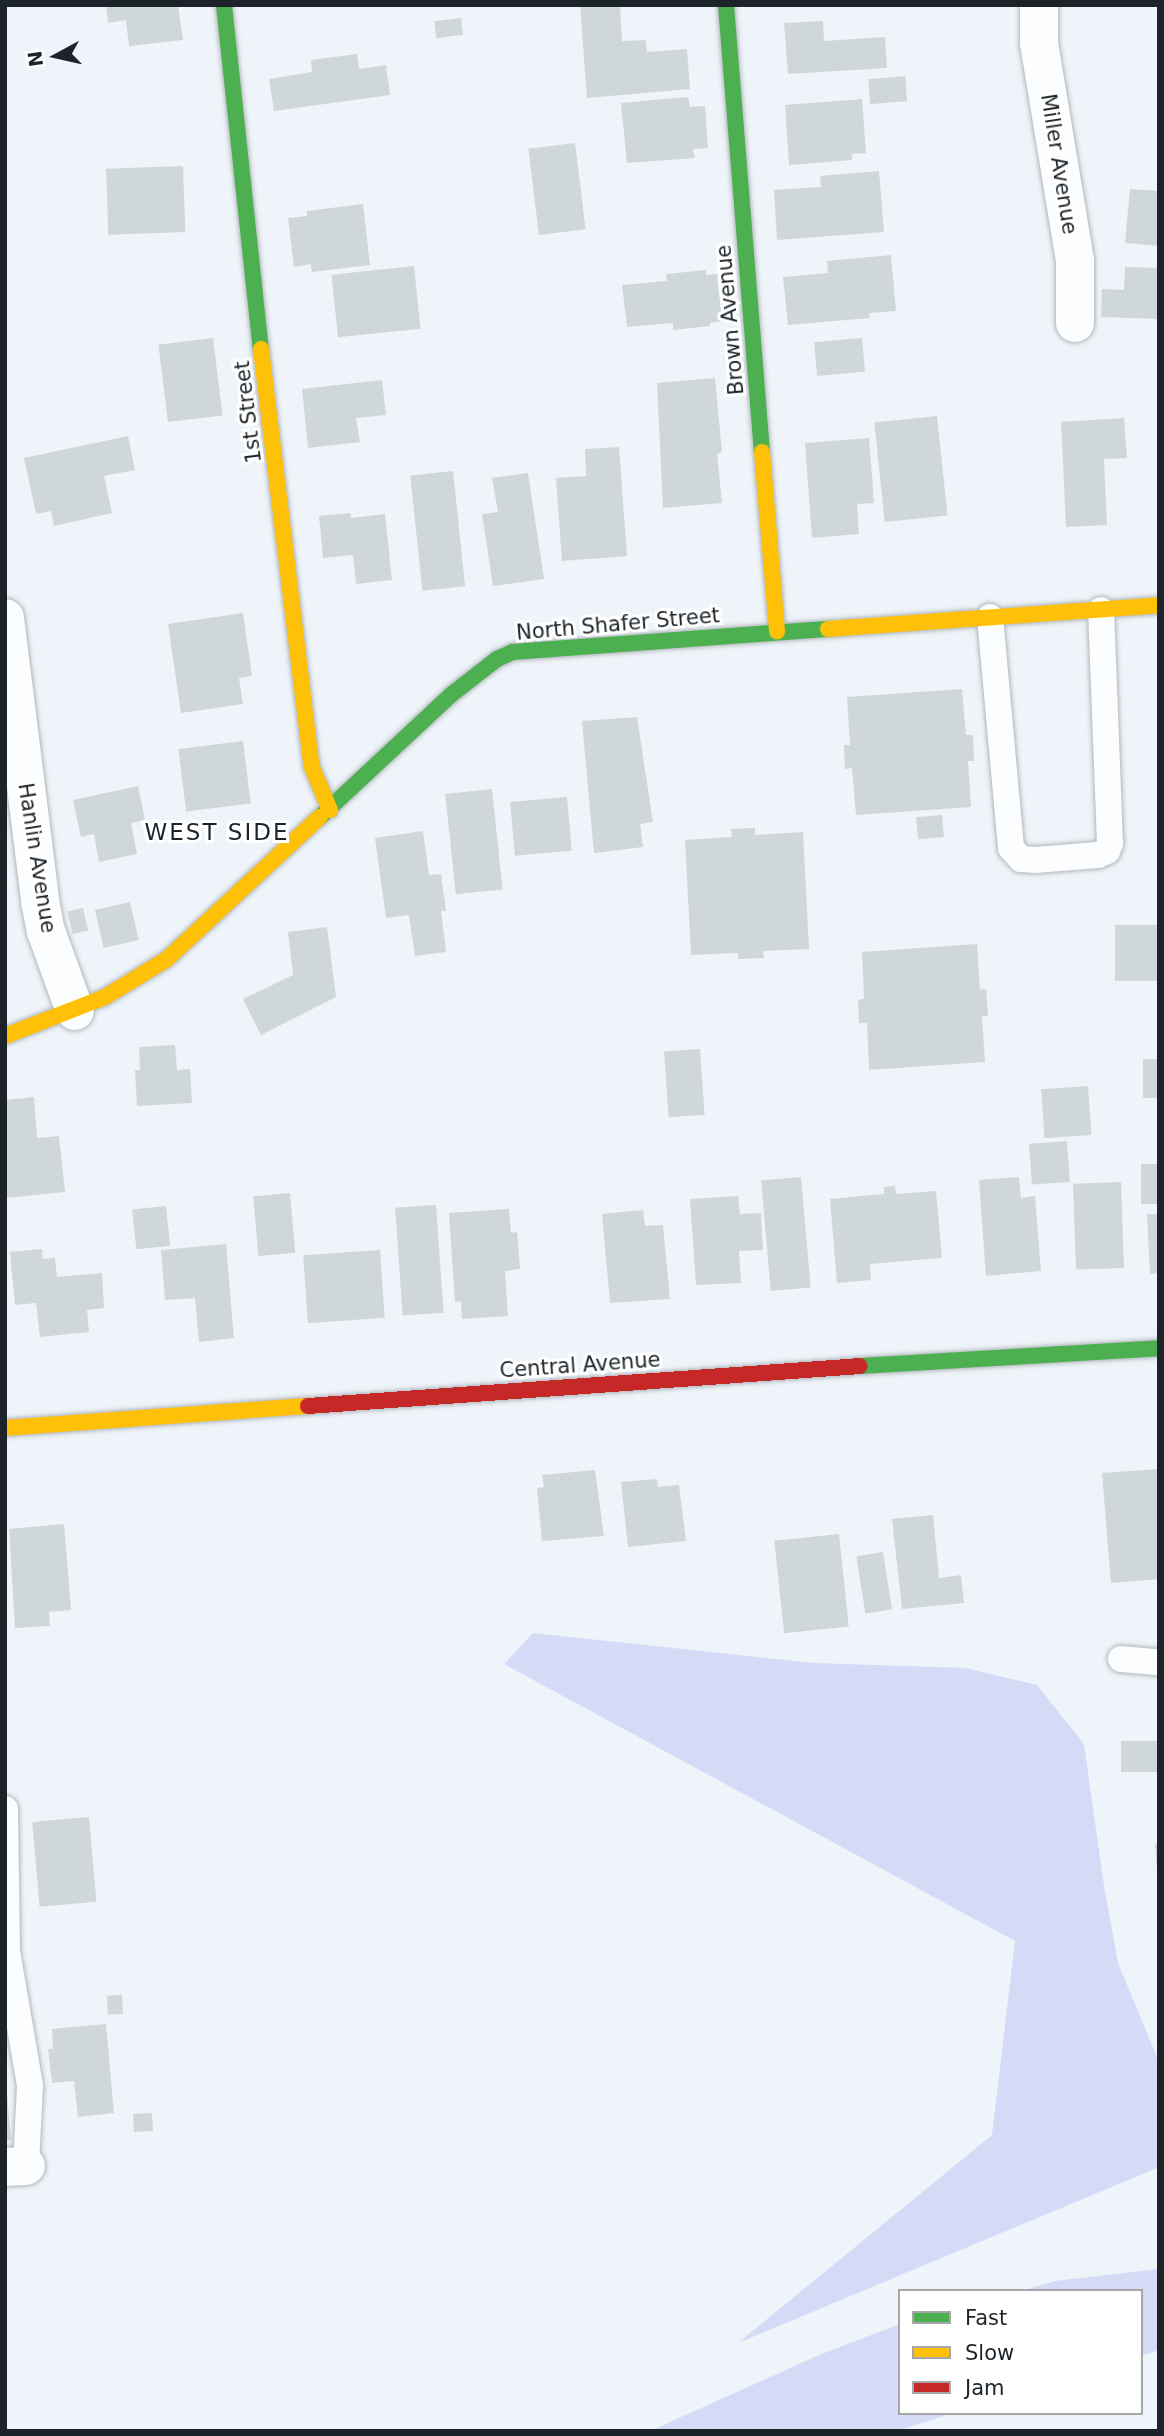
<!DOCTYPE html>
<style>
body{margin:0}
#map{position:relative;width:1164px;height:2436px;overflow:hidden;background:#eef4f9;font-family:"DejaVu Sans",sans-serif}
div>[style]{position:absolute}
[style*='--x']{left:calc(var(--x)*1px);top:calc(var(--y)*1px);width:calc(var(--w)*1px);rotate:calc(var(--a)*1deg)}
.green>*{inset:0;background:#d4dbf7}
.building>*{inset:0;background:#d0d7da;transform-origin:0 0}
.roads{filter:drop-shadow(0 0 2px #b2b8bc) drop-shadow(0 0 2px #b2b8bc)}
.lane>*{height:26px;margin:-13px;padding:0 13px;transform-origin:13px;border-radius:13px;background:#fcfdfe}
.street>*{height:38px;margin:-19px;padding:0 19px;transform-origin:19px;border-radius:19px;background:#fcfdfe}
.fast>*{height:16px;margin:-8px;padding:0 8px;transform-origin:8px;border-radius:8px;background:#4caf50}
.slow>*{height:16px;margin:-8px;padding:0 8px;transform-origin:8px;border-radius:8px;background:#ffc107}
.jam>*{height:16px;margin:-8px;padding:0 8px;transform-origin:8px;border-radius:8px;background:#c62828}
span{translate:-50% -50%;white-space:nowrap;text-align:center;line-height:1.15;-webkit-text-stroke:6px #fff;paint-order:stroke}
.street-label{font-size:21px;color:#1d2429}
.neighbourhood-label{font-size:23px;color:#1d2429;letter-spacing:2px}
.frame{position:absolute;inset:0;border:7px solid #1d2429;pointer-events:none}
.legend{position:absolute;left:898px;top:2289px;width:245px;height:126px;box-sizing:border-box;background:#fff;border:2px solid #a5a7a9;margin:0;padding:9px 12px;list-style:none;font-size:21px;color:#1d2429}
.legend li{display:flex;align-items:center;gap:14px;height:35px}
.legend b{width:35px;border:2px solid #a5a7a9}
.north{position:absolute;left:21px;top:21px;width:70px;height:70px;-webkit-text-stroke:5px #fff;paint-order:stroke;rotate:262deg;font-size:19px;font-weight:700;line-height:28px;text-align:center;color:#1d2429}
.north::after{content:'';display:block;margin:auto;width:24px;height:32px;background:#1d2429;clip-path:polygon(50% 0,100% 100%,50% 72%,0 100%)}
</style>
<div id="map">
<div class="green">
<i style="clip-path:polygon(533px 1633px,814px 1663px,965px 1668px,1037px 1685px,1084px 1744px,1104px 1886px,1118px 1963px,1159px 2062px,1157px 2168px,738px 2343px,992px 2135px,1015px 1941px,504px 1664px)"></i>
<i style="clip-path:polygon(1159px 2269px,1159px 2350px,1141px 2356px,1141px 2291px,1021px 2291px,1055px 2281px)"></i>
<i style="clip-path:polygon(900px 2324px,900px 2413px,953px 2413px,897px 2431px,650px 2431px,819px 2355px)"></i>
</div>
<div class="building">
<i style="clip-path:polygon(106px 5px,178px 5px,183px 40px,129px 46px,126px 20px,108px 23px)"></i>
<i style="clip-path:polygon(580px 5px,620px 5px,622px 41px,646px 40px,647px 52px,687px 49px,690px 89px,587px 98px)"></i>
<i style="left:461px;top:18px;width:17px;height:27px;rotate:83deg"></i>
<i style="clip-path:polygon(823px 21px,824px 41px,885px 37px,887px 68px,788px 74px,784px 23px)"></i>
<i style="clip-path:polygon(357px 54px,359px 69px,386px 65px,390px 95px,274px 111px,269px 79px,312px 72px,311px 60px)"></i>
<i style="left:905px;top:76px;width:25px;height:37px;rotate:85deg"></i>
<i style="clip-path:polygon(688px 97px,690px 107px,705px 106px,708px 148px,693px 149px,695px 158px,627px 163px,621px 103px)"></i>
<i style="clip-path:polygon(862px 99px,866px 153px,852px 154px,852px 160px,789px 165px,785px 105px)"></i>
<i style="left:575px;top:143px;width:87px;height:47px;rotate:83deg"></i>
<i style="left:183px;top:166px;width:66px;height:77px;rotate:88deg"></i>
<i style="clip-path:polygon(879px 171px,884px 232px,777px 240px,774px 190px,821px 187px,820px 176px)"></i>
<i style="clip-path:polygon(1130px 189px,1159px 191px,1159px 246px,1125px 243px)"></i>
<i style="clip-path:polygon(363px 204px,370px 265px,312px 272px,311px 264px,294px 267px,288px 218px,307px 216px,307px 211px)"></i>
<i style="clip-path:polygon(891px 255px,896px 311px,869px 313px,870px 318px,788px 325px,783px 277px,828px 273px,827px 261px)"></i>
<i style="left:414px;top:266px;width:63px;height:83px;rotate:84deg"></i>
<i style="clip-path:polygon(1125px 267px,1159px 268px,1159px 319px,1101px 317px,1102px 289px,1124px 290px)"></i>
<i style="clip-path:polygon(706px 270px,706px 275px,717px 274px,722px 321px,710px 323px,710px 326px,673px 330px,673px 323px,627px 327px,622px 285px,667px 281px,666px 274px)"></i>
<i style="left:213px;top:338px;width:78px;height:55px;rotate:83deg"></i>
<i style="left:862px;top:338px;width:34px;height:48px;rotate:85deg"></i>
<i style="clip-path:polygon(715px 378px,722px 452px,717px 454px,722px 503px,663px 508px,657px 383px)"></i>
<i style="clip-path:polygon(382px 380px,386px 415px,356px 418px,360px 442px,308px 448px,302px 389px)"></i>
<i style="left:937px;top:416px;width:100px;height:63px;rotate:84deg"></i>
<i style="clip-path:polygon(1124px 418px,1127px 458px,1104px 459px,1107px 525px,1066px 527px,1061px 422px)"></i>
<i style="clip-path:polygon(128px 436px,135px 470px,104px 476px,112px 513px,54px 526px,51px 511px,36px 514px,24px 458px)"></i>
<i style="clip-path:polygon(869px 438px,874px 503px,857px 504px,859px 534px,812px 538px,805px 443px)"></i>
<i style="clip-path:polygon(619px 447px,627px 556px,562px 561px,556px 478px,586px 476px,585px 449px)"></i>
<i style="left:453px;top:471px;width:116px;height:43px;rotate:84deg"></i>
<i style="clip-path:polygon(528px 473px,544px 579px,493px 586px,482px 514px,498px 512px,492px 478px)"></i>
<i style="clip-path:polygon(350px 513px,351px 518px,385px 514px,392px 580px,356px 584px,353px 555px,323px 558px,319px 516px)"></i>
<i style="clip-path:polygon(243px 613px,252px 676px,239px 678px,243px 704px,181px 713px,168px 624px)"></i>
<i style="clip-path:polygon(962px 689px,966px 735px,973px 735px,974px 761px,968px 761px,971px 807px,856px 815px,852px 768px,845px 769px,844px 745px,850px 745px,847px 697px)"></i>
<i style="clip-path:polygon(637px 717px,653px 822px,640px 824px,643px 847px,594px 853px,582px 721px)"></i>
<i style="left:243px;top:741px;width:63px;height:65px;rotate:83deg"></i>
<i style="clip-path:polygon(138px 786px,145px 820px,131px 823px,137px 854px,99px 862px,94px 834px,81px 837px,73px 800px)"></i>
<i style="left:492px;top:789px;width:101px;height:47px;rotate:84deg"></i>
<i style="left:567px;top:797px;width:54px;height:57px;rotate:85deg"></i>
<i style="left:942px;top:815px;width:22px;height:26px;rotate:85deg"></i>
<i style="clip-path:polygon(755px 828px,755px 835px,803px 832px,809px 949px,763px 951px,764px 958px,738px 959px,738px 953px,691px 955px,685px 840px,732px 837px,731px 829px)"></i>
<i style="clip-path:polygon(423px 831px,429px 875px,441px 874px,446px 911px,441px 911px,446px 952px,415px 956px,409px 915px,386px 918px,375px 838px)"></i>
<i style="left:130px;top:902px;width:39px;height:36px;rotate:77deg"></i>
<i style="left:83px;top:908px;width:23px;height:16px;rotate:77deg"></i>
<i style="left:1159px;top:925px;width:56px;height:44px;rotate:90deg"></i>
<i style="clip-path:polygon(327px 927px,336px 997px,261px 1035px,243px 999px,293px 975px,288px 932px)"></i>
<i style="clip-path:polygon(977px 944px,980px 990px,986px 989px,988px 1016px,982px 1016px,985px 1062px,869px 1070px,867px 1023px,859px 1023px,858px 1000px,864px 999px,862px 952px)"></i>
<i style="clip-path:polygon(175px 1045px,177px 1070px,190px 1069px,192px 1103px,137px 1106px,135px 1070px,140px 1070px,139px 1047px)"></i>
<i style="left:700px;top:1049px;width:66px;height:36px;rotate:86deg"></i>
<i style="left:1159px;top:1059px;width:39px;height:16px;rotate:90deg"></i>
<i style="left:1088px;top:1086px;width:49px;height:47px;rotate:86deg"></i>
<i style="clip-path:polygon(34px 1097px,37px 1138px,59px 1136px,65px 1192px,5px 1198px,5px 1100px)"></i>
<i style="left:1067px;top:1141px;width:41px;height:38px;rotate:86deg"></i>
<i style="left:1141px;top:1164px;width:18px;height:40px"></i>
<i style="left:801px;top:1177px;width:111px;height:40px;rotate:85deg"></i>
<i style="clip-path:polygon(1019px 1177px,1021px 1198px,1035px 1196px,1041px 1271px,986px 1276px,979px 1180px)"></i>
<i style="left:1121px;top:1182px;width:86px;height:48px;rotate:88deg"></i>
<i style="clip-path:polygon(895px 1186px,896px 1194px,936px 1191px,942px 1258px,870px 1264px,871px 1280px,837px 1283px,830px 1199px,884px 1194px,884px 1187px)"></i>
<i style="left:290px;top:1193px;width:60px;height:37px;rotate:85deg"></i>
<i style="clip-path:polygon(738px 1196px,740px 1214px,761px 1213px,763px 1250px,739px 1251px,741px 1283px,696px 1285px,690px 1199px)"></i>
<i style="left:436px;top:1205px;width:108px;height:41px;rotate:86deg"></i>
<i style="left:166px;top:1206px;width:40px;height:34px;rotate:84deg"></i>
<i style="clip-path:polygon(509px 1209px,511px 1233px,517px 1232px,520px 1269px,505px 1271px,508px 1316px,462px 1319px,461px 1301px,455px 1302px,449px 1213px)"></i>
<i style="clip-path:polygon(643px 1210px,645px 1226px,663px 1225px,670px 1299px,610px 1303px,602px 1214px)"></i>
<i style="clip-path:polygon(1147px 1214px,1159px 1214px,1159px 1273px,1150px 1274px)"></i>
<i style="clip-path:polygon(226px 1244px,234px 1338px,199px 1342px,195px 1298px,165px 1300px,161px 1250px)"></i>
<i style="clip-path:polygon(42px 1249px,43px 1259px,55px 1258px,57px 1277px,102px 1273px,104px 1308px,87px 1310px,89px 1332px,40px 1337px,36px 1303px,15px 1305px,10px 1252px)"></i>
<i style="left:380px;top:1250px;width:68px;height:77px;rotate:86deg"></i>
<i style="clip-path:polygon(1159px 1469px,1159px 1579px,1111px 1583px,1102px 1473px)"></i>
<i style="clip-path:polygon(595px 1470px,604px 1536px,542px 1541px,537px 1488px,544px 1487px,542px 1475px)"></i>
<i style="clip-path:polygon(657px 1479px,658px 1487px,679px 1485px,686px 1541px,628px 1547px,621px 1482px)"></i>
<i style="clip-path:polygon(933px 1515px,939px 1578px,961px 1575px,964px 1603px,902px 1609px,892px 1519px)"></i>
<i style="clip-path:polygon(64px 1524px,71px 1610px,49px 1612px,50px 1626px,15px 1628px,9px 1529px)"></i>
<i style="left:839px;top:1534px;width:93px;height:65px;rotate:84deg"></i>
<i style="left:883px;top:1552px;width:58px;height:27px;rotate:81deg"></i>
<i style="left:1159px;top:1741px;width:31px;height:38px;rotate:90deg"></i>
<i style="left:89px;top:1817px;width:85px;height:57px;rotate:85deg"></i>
<i style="clip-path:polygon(1159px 1843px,1159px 1870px,1157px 1870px,1155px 1844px)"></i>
<i style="left:122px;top:1995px;width:19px;height:15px;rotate:87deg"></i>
<i style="clip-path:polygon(106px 2024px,114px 2113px,78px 2117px,74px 2081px,52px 2083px,48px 2049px,53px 2049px,52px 2029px)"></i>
<i style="clip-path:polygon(7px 2093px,11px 2140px,5px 2141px,5px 2094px)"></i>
<i style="left:152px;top:2113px;width:18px;height:19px;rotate:87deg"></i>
</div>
<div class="roads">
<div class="lane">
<i style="--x:990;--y:617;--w:232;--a:84.8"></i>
<i style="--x:1011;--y:848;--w:15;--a:48"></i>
<i style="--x:1021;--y:859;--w:14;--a:4"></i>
<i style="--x:1035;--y:860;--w:63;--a:-4.5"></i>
<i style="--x:1098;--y:855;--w:10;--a:-24"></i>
<i style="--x:1107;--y:851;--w:9;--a:-69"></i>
<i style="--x:1110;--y:843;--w:233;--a:-92.2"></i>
<i style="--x:1121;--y:1659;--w:38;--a:5"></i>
<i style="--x:5;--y:1809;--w:142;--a:89.2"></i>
<i style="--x:7;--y:1951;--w:137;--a:80.3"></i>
<i style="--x:30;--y:2086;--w:80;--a:92.9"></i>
</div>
<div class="street">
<i style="--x:1039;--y:5;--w:38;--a:90"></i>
<i style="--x:1039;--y:43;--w:220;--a:80.6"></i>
<i style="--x:1075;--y:260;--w:63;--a:90"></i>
<i style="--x:5;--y:618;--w:285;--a:82.9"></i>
<i style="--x:40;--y:901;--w:31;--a:79"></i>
<i style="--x:46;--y:931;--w:85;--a:70.1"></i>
<i style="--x:5;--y:2167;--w:21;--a:-3"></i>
</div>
<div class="fast">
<i style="--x:224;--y:5;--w:346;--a:83.9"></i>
<i style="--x:726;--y:5;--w:448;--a:85.4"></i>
<i style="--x:320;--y:817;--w:180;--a:-43"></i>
<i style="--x:452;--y:694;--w:57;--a:-37.9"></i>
<i style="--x:497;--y:659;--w:17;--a:-24"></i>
<i style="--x:513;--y:652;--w:316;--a:-4.2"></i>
<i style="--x:860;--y:1366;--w:300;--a:-3.4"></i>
</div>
<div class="slow">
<i style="--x:261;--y:349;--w:419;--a:83.1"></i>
<i style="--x:311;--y:765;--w:49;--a:67.1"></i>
<i style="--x:762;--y:452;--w:180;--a:85.2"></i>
<i style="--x:828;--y:629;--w:332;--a:-4.1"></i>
<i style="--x:5;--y:1036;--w:107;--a:-21.3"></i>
<i style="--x:105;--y:997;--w:73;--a:-31.5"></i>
<i style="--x:167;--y:959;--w:209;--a:-42.9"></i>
<i style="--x:5;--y:1428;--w:304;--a:-4.2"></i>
</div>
<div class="jam">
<i style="--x:308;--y:1406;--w:553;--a:-4.14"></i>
</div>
</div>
<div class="street-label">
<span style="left:1059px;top:164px;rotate:81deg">Miller Avenue</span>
<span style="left:730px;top:320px;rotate:-95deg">Brown Avenue</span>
<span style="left:248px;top:412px;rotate:-97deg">1st Street</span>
<span style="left:618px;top:624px;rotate:-5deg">North Shafer Street</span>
<span style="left:37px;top:858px;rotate:81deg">Hanlin Avenue</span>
<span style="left:580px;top:1365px;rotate:-4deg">Central Avenue</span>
</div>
<div class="neighbourhood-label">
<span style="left:217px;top:832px">WEST SIDE</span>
</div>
<div class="frame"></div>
<ul class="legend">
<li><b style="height:9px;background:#4caf50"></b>Fast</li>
<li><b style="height:9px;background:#ffc107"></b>Slow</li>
<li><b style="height:9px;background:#c62828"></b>Jam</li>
</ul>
<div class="north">N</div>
</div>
